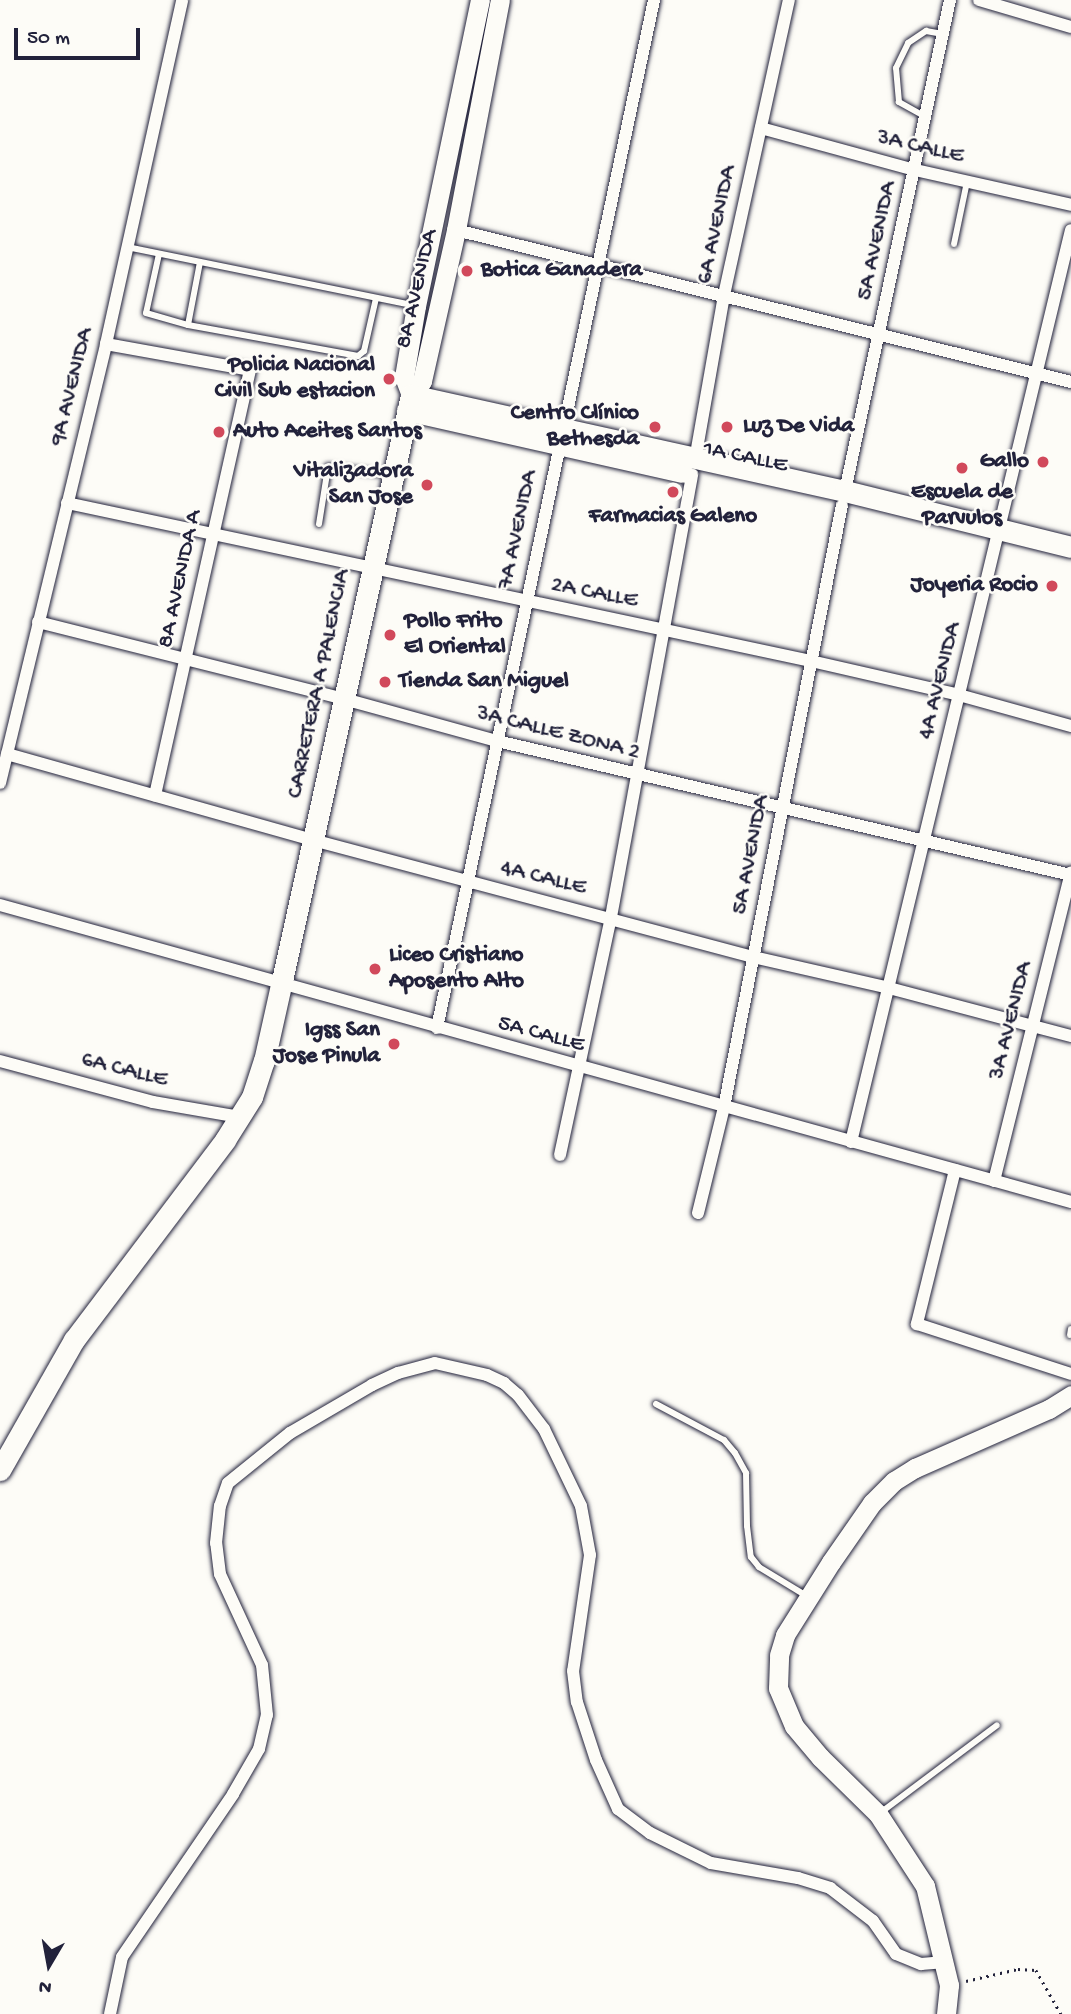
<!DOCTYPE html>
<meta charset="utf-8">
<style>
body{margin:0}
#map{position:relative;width:1071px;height:2014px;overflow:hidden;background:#fdfcf7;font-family:"Gochi Hand",sans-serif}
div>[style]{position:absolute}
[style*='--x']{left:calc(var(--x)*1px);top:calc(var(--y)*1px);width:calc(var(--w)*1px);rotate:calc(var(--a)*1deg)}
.path>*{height:2.5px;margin-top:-1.25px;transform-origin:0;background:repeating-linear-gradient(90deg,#22223b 0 2px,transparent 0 7px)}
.roads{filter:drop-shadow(0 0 2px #22223b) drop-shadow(0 0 2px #22223b)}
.lane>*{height:6px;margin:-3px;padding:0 3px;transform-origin:3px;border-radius:3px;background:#fdfcf7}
.street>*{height:12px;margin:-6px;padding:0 6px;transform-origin:6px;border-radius:6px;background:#fdfcf7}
.secondary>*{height:19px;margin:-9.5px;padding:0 9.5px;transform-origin:9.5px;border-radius:9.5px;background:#fdfcf7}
.primary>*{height:21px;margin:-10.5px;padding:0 10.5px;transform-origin:10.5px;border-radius:10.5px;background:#fdfcf7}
.dots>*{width:19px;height:19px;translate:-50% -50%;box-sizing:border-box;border:4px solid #fdfcf7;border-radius:50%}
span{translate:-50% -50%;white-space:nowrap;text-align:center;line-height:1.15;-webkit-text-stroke:5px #fdfcf7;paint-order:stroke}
.street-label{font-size:23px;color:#22223b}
.poi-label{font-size:23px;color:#22223b;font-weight:700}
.left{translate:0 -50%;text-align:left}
.right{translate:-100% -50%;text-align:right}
.north{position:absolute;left:14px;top:1930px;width:70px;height:70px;-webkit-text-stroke:5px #fdfcf7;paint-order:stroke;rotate:190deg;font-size:19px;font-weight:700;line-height:28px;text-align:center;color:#22223b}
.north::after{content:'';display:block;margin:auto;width:24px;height:32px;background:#22223b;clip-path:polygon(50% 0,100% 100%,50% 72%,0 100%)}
.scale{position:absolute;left:14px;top:28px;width:126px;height:32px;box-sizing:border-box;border:4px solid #22223b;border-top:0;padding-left:9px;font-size:21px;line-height:24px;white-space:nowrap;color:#22223b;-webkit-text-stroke:5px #fdfcf7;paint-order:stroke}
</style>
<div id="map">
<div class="path">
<i style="--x:966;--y:1981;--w:53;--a:-13"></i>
<i style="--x:1018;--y:1969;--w:18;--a:3"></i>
<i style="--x:1036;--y:1970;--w:51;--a:60.4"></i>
</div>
<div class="roads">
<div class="lane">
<i style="--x:924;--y:116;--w:29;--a:-151"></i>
<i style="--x:899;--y:102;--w:34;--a:-95"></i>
<i style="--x:896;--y:68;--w:28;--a:-64"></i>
<i style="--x:908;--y:43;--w:22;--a:-34"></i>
<i style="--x:926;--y:31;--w:17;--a:10"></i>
<i style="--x:954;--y:244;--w:63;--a:-78.2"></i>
<i style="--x:127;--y:247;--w:292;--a:11.5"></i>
<i style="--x:159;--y:254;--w:60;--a:102.4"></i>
<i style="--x:146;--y:313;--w:44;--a:15.9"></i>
<i style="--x:188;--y:325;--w:64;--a:-79.2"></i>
<i style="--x:188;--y:325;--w:173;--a:10.3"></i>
<i style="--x:358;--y:356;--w:8;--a:-40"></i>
<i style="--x:364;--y:351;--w:54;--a:-77.2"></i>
<i style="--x:319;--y:524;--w:58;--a:-81"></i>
<i style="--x:328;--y:467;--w:60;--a:6.7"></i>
<i style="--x:1070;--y:1335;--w:6;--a:-81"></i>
<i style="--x:656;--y:1404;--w:77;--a:27.9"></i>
<i style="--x:724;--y:1440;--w:17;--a:50"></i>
<i style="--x:735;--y:1453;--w:23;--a:61"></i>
<i style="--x:746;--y:1473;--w:53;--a:88.9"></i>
<i style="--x:747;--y:1526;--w:31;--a:83"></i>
<i style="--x:751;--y:1557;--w:13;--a:51"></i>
<i style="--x:759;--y:1567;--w:54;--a:31.3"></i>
<i style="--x:880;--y:1813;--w:146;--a:-36.9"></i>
</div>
<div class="street">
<i style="--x:979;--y:0;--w:96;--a:16.4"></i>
<i style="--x:761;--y:128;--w:160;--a:15.3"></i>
<i style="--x:915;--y:170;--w:160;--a:12.6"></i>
<i style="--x:456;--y:230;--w:634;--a:13.88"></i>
<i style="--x:106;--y:344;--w:146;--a:10.2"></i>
<i style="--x:250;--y:370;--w:436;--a:102.6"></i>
<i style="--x:695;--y:460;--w:168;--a:-80"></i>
<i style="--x:724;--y:295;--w:302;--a:-77.6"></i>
<i style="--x:845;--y:491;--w:502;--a:-77.93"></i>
<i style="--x:67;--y:503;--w:761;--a:11.99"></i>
<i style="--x:811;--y:661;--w:152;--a:12.9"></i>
<i style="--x:959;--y:695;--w:116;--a:15.5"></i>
<i style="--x:38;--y:622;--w:316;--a:14.1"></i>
<i style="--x:344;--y:699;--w:159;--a:15.4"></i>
<i style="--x:497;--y:741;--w:589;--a:13.14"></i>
<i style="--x:7;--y:754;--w:318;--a:15.7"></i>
<i style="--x:313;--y:840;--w:455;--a:14.9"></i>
<i style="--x:753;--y:957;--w:139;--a:12.8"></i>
<i style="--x:889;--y:988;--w:188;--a:14.8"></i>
<i style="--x:0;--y:783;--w:452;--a:-76.4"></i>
<i style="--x:106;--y:344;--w:352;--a:-77.5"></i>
<i style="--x:0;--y:905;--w:1111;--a:15.5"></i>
<i style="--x:437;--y:1028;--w:1051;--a:-78.08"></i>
<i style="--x:0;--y:1061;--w:158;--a:15"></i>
<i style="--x:153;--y:1102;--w:88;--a:9.8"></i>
<i style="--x:851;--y:1142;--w:938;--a:-76.44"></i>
<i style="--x:560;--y:1155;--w:243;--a:-77.9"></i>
<i style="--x:611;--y:917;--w:450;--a:-79.6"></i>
<i style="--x:955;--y:1170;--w:159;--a:103.9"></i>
<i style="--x:917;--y:1324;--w:162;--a:18"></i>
<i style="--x:994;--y:1181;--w:318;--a:-76"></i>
<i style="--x:698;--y:1213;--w:109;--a:-76.2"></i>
<i style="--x:724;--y:1107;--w:613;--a:-78.91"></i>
<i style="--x:110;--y:2014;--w:58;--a:-78.1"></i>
<i style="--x:122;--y:1957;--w:197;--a:-55.7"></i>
<i style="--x:233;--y:1794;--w:52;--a:-60"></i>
<i style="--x:259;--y:1749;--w:35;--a:-77"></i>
<i style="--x:267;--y:1715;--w:50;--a:-95.7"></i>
<i style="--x:262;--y:1665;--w:100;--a:-114.8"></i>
<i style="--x:220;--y:1574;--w:31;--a:-97"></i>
<i style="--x:216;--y:1543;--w:37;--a:-84"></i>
<i style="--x:220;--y:1506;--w:24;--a:-71"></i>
<i style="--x:228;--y:1483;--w:80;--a:-38.9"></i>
<i style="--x:290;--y:1433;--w:95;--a:-30.3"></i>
<i style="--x:372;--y:1385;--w:29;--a:-25"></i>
<i style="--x:398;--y:1373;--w:38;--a:-15"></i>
<i style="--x:435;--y:1363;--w:53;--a:13"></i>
<i style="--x:487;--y:1375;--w:19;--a:25"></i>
<i style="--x:504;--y:1383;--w:18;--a:41"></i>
<i style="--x:518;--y:1395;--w:43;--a:52.6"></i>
<i style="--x:544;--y:1429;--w:85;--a:64.3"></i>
<i style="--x:581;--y:1506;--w:50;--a:79.6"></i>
<i style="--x:590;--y:1555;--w:117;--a:98.3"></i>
<i style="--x:573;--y:1671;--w:31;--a:83"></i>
<i style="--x:577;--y:1702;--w:61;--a:71.9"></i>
<i style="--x:596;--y:1760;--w:54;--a:65.8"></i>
<i style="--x:618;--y:1809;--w:40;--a:37"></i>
<i style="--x:650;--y:1833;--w:68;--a:26.2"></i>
<i style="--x:711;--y:1863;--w:88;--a:9.8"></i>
<i style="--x:798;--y:1878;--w:34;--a:17"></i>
<i style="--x:830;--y:1888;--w:54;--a:37.5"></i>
<i style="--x:873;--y:1921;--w:40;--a:55.1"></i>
<i style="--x:896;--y:1954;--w:27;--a:22"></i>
<i style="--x:921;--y:1964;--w:21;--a:-5"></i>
</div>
<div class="secondary">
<i style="--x:411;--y:395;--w:18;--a:-52"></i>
<i style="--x:422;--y:381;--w:155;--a:-77.3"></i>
<i style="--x:456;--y:230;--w:234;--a:-79.2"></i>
<i style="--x:411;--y:395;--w:19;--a:-111"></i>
<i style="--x:404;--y:377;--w:72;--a:-80.4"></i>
<i style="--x:416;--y:306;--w:313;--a:-78.2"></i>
<i style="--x:946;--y:2014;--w:29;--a:-84"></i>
<i style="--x:949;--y:1985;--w:102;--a:-103.6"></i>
<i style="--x:925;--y:1886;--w:86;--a:-123.1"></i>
<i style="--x:878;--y:1814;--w:81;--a:-135.5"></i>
<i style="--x:820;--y:1757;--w:40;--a:-130"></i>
<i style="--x:794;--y:1726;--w:41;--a:-112.8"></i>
<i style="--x:778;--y:1688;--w:33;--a:-88"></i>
<i style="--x:779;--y:1655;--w:21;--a:-73"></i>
<i style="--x:785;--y:1635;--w:86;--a:-57.8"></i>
<i style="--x:831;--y:1562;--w:72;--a:-55.2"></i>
<i style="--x:872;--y:1503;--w:31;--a:-45"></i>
<i style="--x:894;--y:1481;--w:25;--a:-32"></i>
<i style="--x:915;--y:1468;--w:146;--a:-23.8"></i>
<i style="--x:1049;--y:1409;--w:26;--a:-32"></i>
</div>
<div class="primary">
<i style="--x:407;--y:410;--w:282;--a:12.7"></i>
<i style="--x:0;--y:1470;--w:150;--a:-60.4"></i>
<i style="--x:74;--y:1340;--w:251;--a:-52.9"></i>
<i style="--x:225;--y:1140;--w:51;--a:-57.9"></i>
<i style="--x:252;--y:1097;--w:38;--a:-72"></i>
<i style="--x:264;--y:1061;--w:78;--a:-77.4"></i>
<i style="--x:281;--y:985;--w:604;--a:-77.57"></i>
<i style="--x:411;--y:395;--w:444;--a:12.5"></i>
<i style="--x:845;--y:491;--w:233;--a:13.9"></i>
</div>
</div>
<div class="dots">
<i style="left:467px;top:271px;background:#d1495b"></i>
<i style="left:389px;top:379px;background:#d1495b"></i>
<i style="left:655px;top:427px;background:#d1495b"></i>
<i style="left:727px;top:427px;background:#d1495b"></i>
<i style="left:219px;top:432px;background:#d1495b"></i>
<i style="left:1043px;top:462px;background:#d1495b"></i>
<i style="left:962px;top:468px;background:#d1495b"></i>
<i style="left:427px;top:485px;background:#d1495b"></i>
<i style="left:673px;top:492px;background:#d1495b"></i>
<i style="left:1052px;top:586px;background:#d1495b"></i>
<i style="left:390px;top:635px;background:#d1495b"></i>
<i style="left:385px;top:682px;background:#d1495b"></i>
<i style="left:375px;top:969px;background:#d1495b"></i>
<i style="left:394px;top:1044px;background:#d1495b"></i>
</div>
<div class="street-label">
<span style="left:920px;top:148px;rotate:13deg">3A CALLE</span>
<span style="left:718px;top:225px;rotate:-78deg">6A AVENIDA</span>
<span style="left:878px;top:241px;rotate:-78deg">5A AVENIDA</span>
<span style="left:418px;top:289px;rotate:-77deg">8A AVENIDA</span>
<span style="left:73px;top:387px;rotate:-76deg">9A AVENIDA</span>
<span style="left:745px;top:458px;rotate:12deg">1A CALLE</span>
<span style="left:519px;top:530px;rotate:-78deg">7A AVENIDA</span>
<span style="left:181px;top:579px;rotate:-78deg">8A AVENIDA A</span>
<span style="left:594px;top:594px;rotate:11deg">2A CALLE</span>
<span style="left:941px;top:681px;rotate:-76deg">4A AVENIDA</span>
<span style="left:320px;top:684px;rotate:-78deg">CARRETERA A PALENCIA</span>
<span style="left:558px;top:734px;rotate:14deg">3A CALLE ZONA 2</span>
<span style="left:752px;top:855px;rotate:-79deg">5A AVENIDA</span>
<span style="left:543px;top:879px;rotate:14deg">4A CALLE</span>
<span style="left:1012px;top:1021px;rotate:-76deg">3A AVENIDA</span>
<span style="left:541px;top:1035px;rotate:15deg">5A CALLE</span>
<span style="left:124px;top:1071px;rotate:14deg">6A CALLE</span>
</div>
<div class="poi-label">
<span class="left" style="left:481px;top:271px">Botica Ganadera</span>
<span class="right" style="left:375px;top:379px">Policia Nacional<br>Civil Sub estacion</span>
<span class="right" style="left:639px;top:427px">Centro Clínico<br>Bethesda</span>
<span class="left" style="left:743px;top:427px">Luz De Vida</span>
<span class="left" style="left:233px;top:432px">Auto Aceites Santos</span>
<span class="right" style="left:1029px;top:462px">Gallo</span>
<span class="right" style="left:413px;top:485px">Vitalizadora<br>San Jose</span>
<span style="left:962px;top:506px">Escuela de<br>Parvulos</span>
<span style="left:673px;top:517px">Farmacias Galeno</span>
<span class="right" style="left:1038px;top:586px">Joyeria Rocio</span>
<span class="left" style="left:404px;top:635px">Pollo Frito<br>El Oriental</span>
<span class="left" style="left:399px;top:682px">Tienda San Miguel</span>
<span class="left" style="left:389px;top:969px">Liceo Cristiano<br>Aposento Alto</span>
<span class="right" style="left:380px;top:1044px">Igss San<br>Jose Pinula</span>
</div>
<div class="north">N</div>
<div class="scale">50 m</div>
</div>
